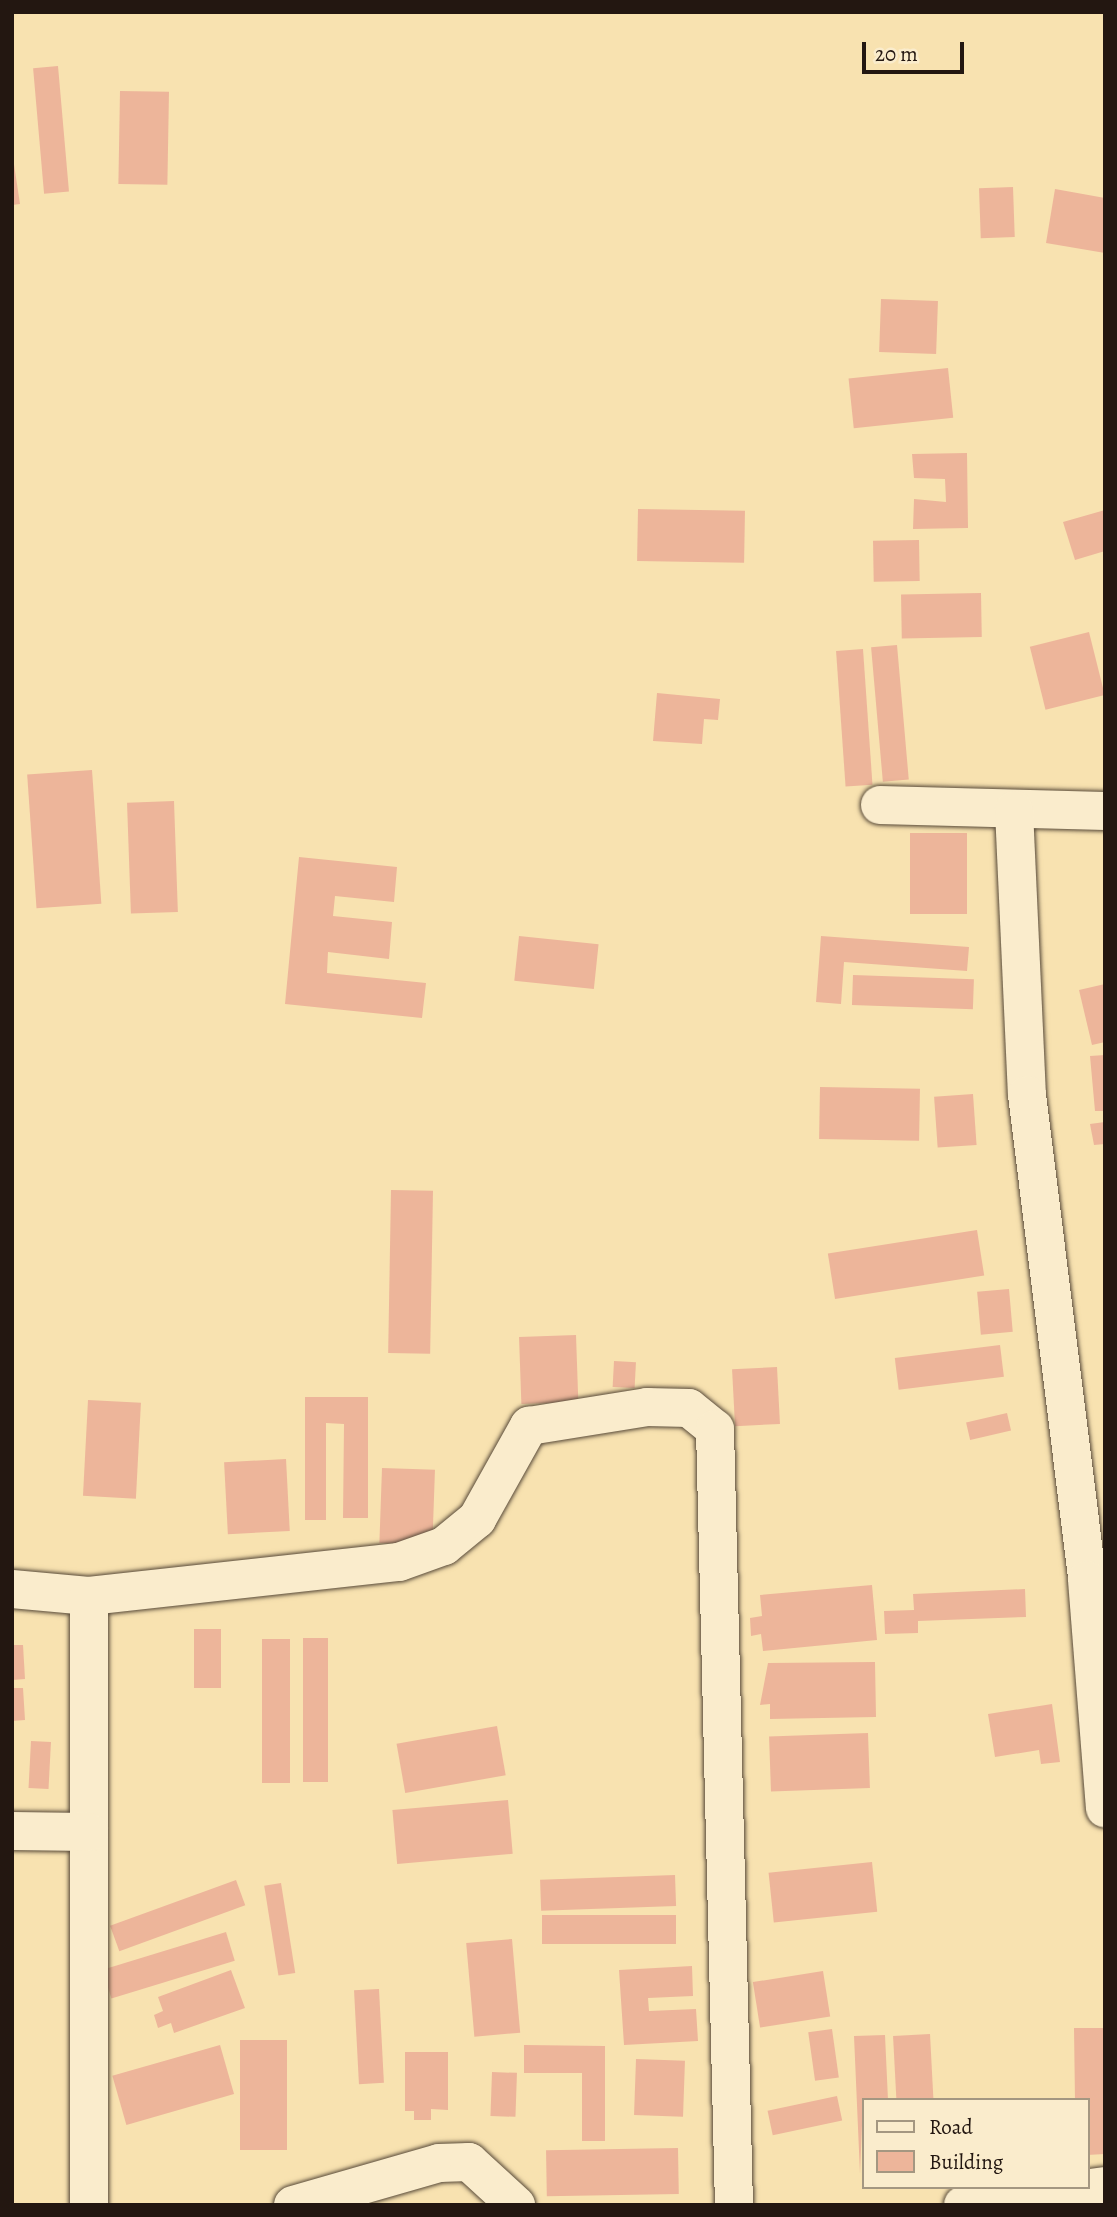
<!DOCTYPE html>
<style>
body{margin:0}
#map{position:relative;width:1117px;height:2217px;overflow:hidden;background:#f8e2b0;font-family:Alegreya,serif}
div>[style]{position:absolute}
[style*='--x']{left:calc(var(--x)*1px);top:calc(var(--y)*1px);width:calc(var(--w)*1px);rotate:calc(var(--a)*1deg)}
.building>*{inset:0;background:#edb59a;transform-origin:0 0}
.roads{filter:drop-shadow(0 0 2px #584a39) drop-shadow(0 0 2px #584a39)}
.minor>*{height:38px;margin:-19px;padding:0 19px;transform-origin:19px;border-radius:19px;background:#faeccc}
span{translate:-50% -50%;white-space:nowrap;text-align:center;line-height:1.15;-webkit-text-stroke:5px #faeccc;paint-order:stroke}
.frame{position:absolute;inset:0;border:14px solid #231711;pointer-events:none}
.legend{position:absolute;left:862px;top:2098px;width:228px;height:91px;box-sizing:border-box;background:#faeccc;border:2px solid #a49781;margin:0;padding:9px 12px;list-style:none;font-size:21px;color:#231711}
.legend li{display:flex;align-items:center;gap:14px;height:35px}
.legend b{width:35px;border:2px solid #a49781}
.scale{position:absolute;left:862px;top:42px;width:102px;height:32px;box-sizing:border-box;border:4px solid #231711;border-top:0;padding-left:9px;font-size:21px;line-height:24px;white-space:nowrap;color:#231711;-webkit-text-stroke:5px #faeccc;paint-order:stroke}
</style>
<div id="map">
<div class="building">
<i style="left:58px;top:66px;width:126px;height:25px;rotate:85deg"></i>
<i style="left:120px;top:91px;width:49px;height:93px;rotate:1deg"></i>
<i style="clip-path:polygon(12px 151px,20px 204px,12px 205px)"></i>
<i style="left:1013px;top:187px;width:50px;height:34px;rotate:88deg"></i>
<i style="clip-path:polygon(1055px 189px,1105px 198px,1105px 253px,1046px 243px)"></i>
<i style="left:881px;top:299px;width:57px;height:53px;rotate:2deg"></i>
<i style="left:948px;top:368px;width:50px;height:100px;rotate:84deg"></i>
<i style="clip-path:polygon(967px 453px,968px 528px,913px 529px,914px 499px,946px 502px,945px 479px,914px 478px,912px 454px)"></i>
<i style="left:638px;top:509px;width:107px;height:52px;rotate:1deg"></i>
<i style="clip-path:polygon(1105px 510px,1105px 551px,1075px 560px,1063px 522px)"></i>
<i style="left:919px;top:540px;width:41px;height:46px;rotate:89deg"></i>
<i style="left:981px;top:593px;width:44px;height:80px;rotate:89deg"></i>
<i style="left:1089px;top:632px;width:65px;height:61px;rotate:76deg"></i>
<i style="left:897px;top:645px;width:135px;height:26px;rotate:85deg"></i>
<i style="left:863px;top:649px;width:136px;height:27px;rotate:86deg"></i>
<i style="clip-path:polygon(657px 693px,720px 699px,718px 720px,704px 719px,702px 744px,653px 741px)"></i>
<i style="left:92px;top:770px;width:134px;height:65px;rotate:86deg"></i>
<i style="left:174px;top:801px;width:111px;height:47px;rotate:88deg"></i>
<i style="left:910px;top:833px;width:57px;height:81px"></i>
<i style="clip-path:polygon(299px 857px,397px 867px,394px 902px,335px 896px,333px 916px,392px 922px,389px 959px,328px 952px,327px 973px,426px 983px,422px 1018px,285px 1004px)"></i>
<i style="left:519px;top:936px;width:80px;height:45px;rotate:6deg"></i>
<i style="clip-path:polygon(821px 936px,969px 947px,967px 971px,844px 962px,841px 1004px,816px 1002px)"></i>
<i style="left:853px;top:975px;width:121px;height:30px;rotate:2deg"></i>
<i style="clip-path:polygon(1105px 984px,1105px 1042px,1092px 1045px,1079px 990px)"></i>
<i style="clip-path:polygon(1105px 1055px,1105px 1111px,1095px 1111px,1090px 1056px)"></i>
<i style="left:820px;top:1087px;width:100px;height:52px;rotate:1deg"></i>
<i style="left:973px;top:1094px;width:51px;height:39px;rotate:86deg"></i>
<i style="clip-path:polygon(1105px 1122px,1105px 1144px,1094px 1145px,1090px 1124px)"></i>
<i style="left:391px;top:1190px;width:42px;height:163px;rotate:1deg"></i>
<i style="left:977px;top:1230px;width:46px;height:151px;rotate:81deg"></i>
<i style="left:1009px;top:1289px;width:43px;height:32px;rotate:85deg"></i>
<i style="left:576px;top:1335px;width:67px;height:57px;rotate:88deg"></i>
<i style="left:1000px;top:1345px;width:32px;height:106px;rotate:83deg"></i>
<i style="left:614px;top:1361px;width:22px;height:26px;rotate:3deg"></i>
<i style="left:777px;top:1367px;width:57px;height:45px;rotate:87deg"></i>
<i style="clip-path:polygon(305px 1397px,368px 1397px,368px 1518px,343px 1518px,344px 1424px,326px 1423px,326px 1520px,305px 1520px)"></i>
<i style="left:88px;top:1400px;width:53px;height:96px;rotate:3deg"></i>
<i style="left:1007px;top:1413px;width:18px;height:42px;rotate:77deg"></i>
<i style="left:286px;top:1459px;width:72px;height:62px;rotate:87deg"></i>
<i style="left:382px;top:1468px;width:53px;height:75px;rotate:2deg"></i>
<i style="clip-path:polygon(872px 1585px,877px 1640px,763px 1651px,761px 1634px,751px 1636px,750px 1618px,762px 1616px,760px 1595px)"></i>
<i style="clip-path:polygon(1025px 1589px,1026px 1617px,918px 1621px,918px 1633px,885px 1634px,884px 1611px,914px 1610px,913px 1594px)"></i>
<i style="left:194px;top:1629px;width:27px;height:59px"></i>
<i style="left:303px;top:1638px;width:25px;height:144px"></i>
<i style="left:262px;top:1639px;width:28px;height:144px"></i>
<i style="clip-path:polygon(12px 1645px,23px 1645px,25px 1679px,12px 1680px)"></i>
<i style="clip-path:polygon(875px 1662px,876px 1717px,770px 1719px,770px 1704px,760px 1705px,768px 1663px)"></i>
<i style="clip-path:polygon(12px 1688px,23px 1688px,25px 1720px,12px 1721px)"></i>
<i style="clip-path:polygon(1052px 1704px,1060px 1762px,1041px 1764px,1039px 1750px,995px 1757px,988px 1714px)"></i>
<i style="left:497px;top:1726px;width:50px;height:102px;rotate:80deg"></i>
<i style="left:868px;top:1733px;width:55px;height:99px;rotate:88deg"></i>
<i style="left:31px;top:1741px;width:20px;height:47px;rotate:3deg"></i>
<i style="left:508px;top:1800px;width:54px;height:116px;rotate:85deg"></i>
<i style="left:872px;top:1862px;width:50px;height:104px;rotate:84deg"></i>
<i style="left:675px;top:1875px;width:31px;height:135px;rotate:88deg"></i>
<i style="left:236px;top:1880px;width:27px;height:134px;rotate:70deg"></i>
<i style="left:281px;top:1883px;width:91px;height:17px;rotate:81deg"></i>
<i style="left:676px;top:1915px;width:29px;height:134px;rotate:90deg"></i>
<i style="left:226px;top:1932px;width:30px;height:129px;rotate:73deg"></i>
<i style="left:512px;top:1939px;width:94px;height:46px;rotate:85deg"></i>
<i style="clip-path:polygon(692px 1966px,693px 1996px,648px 1998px,649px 2011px,696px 2009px,698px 2041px,624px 2045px,619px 1970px)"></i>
<i style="clip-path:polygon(231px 1970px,245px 2008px,174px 2033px,171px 2023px,158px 2028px,154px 2015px,163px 2011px,158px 1997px)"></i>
<i style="left:823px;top:1971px;width:46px;height:71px;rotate:81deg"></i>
<i style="left:379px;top:1989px;width:94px;height:25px;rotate:87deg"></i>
<i style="clip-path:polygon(1074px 2028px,1105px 2028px,1105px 2154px,1087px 2155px,1087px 2100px,1075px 2100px)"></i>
<i style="left:832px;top:2029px;width:49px;height:24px;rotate:82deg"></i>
<i style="left:930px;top:2034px;width:66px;height:37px;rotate:87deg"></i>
<i style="clip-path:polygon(885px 2035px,888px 2100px,863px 2100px,860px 2174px,854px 2036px)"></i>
<i style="left:240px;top:2040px;width:47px;height:110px"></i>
<i style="left:220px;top:2045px;width:51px;height:112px;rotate:74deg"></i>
<i style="clip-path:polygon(524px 2045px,605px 2046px,605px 2141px,582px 2141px,582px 2073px,524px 2073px)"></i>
<i style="clip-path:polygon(405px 2052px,448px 2052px,448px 2110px,431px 2109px,431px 2120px,414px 2120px,414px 2111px,405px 2111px)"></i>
<i style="left:636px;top:2059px;width:49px;height:56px;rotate:2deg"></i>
<i style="left:492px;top:2072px;width:25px;height:44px;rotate:2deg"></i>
<i style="left:837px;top:2096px;width:25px;height:71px;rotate:78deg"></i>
<i style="left:678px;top:2148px;width:46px;height:132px;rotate:89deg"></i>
</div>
<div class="roads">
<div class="minor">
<i style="--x:880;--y:805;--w:225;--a:1.5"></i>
<i style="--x:1014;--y:810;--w:285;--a:87.4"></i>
<i style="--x:1027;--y:1095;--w:489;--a:82.9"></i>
<i style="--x:1087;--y:1580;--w:229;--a:85.5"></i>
<i style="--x:12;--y:1589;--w:77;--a:5.2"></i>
<i style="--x:89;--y:1596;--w:312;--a:-6.3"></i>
<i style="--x:399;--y:1562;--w:48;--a:-19.6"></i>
<i style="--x:444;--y:1546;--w:43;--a:-39.3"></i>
<i style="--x:477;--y:1519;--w:107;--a:-60.8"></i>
<i style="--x:529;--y:1426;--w:120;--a:-9.1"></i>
<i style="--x:647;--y:1407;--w:42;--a:1.4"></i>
<i style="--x:689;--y:1408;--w:33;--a:39"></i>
<i style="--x:715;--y:1429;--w:776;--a:88.6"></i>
<i style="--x:89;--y:1596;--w:609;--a:90"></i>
<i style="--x:12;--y:1831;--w:77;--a:0.7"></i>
<i style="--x:293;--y:2205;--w:152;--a:-16"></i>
<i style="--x:439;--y:2163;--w:30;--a:-2"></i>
<i style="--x:469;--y:2162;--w:64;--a:42.5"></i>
<i style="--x:963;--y:2205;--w:143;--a:-7.6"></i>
</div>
</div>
<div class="frame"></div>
<ul class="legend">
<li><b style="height:9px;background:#faeccc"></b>Road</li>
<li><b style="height:19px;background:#edb59a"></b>Building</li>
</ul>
<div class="scale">20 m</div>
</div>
